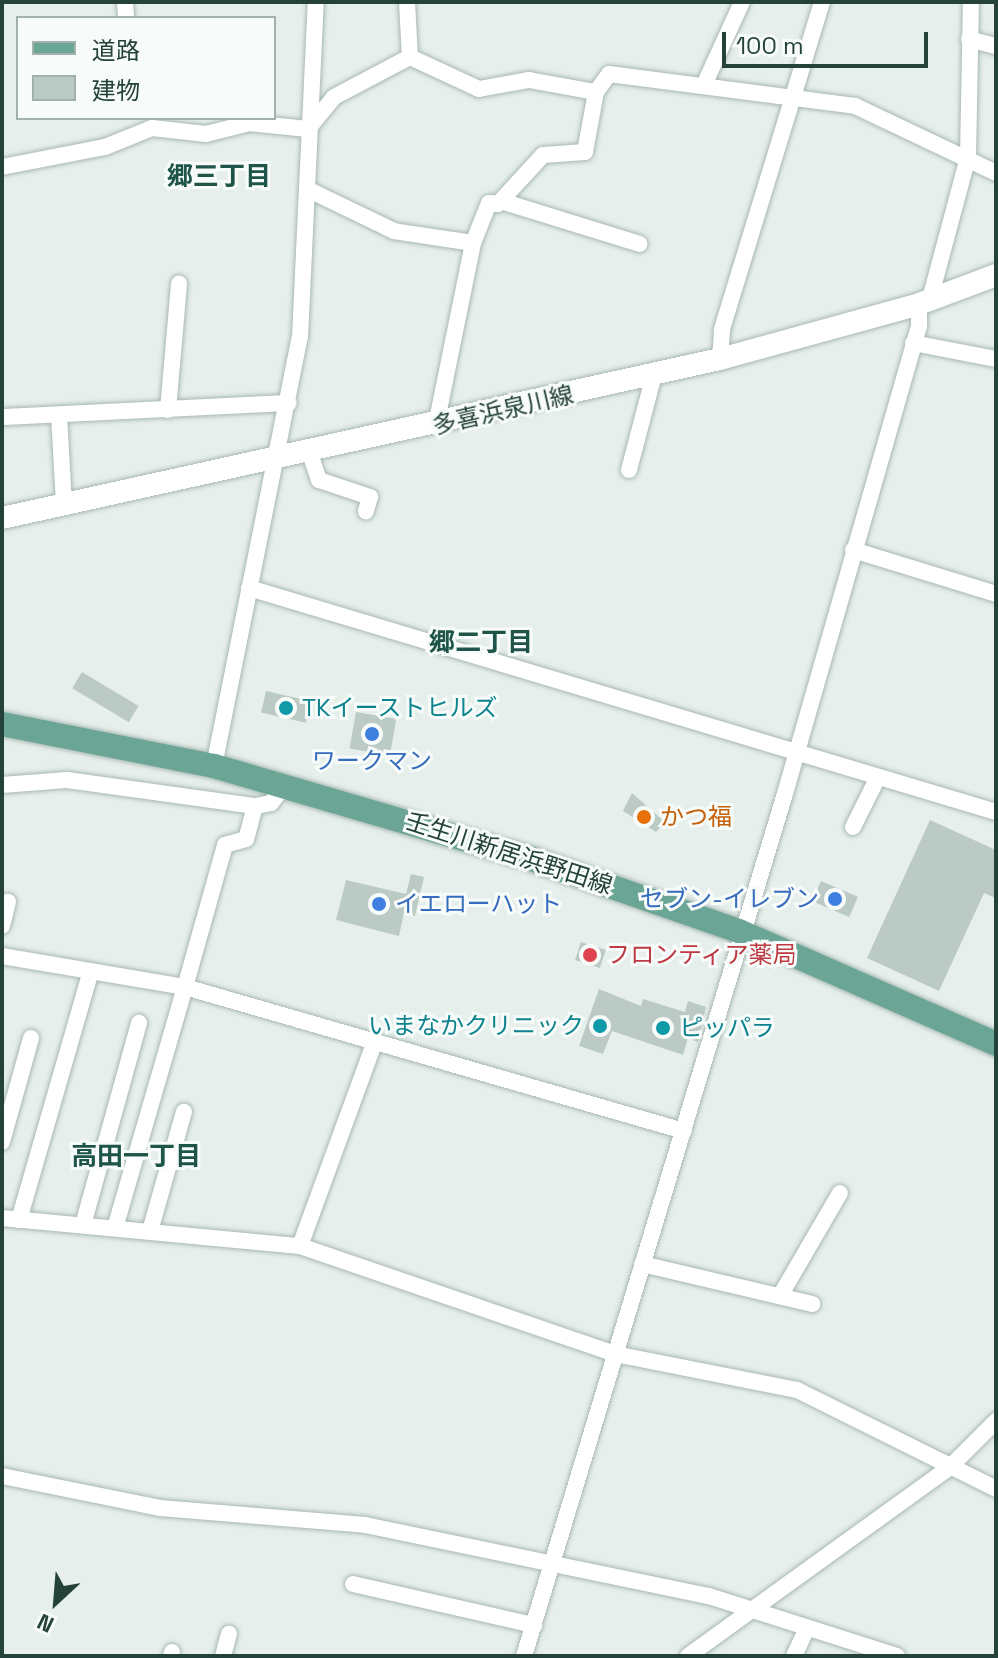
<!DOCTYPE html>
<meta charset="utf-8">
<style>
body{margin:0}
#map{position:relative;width:998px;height:1658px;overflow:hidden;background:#e6efeb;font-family:"Space Grotesk","Noto Sans JP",sans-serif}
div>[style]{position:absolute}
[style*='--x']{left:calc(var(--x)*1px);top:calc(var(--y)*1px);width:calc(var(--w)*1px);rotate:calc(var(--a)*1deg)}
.building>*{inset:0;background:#bbcac4;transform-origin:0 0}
.roads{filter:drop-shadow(0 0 2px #a8b8b2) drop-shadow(0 0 2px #a8b8b2)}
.street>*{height:16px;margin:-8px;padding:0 8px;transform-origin:8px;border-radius:8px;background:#fff}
.secondary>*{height:22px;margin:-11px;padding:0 11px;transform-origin:11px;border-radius:11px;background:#fff}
.primary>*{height:24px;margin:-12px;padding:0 12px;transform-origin:12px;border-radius:12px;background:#6aa596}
.dots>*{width:22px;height:22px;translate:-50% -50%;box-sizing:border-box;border:4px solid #f7fbf9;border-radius:50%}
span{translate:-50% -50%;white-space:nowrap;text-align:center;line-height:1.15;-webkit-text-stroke:6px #f7fbf9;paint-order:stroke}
.street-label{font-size:24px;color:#24423a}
.culture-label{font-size:24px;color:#0d838f}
.left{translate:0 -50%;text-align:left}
.right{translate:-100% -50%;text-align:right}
.shop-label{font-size:24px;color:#366cbe}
.food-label{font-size:24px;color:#c56008}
.health-label{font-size:24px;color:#be3a42}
.neighbourhood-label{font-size:26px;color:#1f5548;font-weight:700}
.frame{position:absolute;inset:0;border:4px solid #24423a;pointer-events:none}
.legend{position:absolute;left:16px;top:16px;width:260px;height:104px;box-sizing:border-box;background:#f7fbf9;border:2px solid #a3b1ad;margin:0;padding:10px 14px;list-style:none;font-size:24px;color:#24423a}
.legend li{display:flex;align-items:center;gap:16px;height:40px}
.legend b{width:40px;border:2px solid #a3b1ad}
.north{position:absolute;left:16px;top:1562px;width:80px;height:80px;-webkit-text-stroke:6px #f7fbf9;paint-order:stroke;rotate:206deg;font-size:22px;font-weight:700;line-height:32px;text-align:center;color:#24423a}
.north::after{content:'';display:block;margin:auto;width:28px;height:36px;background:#24423a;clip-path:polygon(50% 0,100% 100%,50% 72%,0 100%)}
.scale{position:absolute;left:722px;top:32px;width:206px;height:36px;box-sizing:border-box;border:4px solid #24423a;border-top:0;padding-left:10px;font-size:24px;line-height:28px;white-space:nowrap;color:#24423a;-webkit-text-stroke:6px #f7fbf9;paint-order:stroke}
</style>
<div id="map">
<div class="building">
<i style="left:82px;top:672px;width:66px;height:19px;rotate:31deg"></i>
<i style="left:266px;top:691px;width:46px;height:22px;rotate:13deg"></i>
<i style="left:356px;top:712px;width:41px;height:37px;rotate:10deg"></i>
<i style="clip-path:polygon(632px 793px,665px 822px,656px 832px,623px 811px)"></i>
<i style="clip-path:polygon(930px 820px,996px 850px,996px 898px,984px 893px,939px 991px,867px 958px)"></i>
<i style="clip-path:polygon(411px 874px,424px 877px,415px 916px,404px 913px,399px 936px,336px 920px,346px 880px,406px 894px)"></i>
<i style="left:821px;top:881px;width:40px;height:22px;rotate:23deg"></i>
<i style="left:581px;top:942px;width:26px;height:19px;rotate:18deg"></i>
<i style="clip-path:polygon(599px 989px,641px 1006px,643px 999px,685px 1012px,688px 1001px,706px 1007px,698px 1042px,688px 1038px,683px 1055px,612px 1031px,603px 1054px,579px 1046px)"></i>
</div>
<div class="roads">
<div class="street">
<i style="--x:125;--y:2;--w:16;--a:86"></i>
<i style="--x:407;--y:2;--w:55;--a:86.9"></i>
<i style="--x:969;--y:39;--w:28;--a:15"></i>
<i style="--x:704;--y:85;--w:91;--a:-65.4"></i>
<i style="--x:596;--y:92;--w:22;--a:-54"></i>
<i style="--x:609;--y:74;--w:248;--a:7.4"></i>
<i style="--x:855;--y:106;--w:156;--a:25.4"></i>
<i style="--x:2;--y:167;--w:105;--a:-11"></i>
<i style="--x:105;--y:147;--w:51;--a:-22"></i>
<i style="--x:152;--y:128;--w:54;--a:6.3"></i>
<i style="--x:206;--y:134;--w:44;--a:-14.3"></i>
<i style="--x:249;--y:123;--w:59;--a:5.8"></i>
<i style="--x:308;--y:129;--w:41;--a:-50.9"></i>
<i style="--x:334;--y:97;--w:86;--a:-27.8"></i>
<i style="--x:410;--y:57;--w:76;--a:24.9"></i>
<i style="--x:479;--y:89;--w:51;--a:-10.2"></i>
<i style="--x:529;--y:80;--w:68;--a:10.2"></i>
<i style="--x:596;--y:92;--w:61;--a:100.4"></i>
<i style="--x:585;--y:152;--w:42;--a:175.9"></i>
<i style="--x:543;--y:155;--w:67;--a:132.6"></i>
<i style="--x:498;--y:204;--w:9;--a:-174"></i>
<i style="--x:489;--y:203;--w:43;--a:111.8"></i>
<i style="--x:473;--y:243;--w:80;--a:-171.4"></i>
<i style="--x:394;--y:231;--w:94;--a:-154.2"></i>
<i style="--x:501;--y:201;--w:145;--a:17.2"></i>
<i style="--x:930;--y:299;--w:147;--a:-75"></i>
<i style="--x:968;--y:157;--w:155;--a:-88.9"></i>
<i style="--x:913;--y:343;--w:85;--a:10.9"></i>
<i style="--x:720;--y:359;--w:30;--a:-86"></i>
<i style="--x:722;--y:329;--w:342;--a:-73"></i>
<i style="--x:168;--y:410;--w:127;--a:-85"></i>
<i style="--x:59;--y:415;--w:90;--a:86.8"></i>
<i style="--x:2;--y:417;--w:287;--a:-2.8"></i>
<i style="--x:436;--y:425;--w:186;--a:-78.5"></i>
<i style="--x:309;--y:451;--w:31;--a:71"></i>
<i style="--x:319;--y:480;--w:54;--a:18.4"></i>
<i style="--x:370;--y:497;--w:15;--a:106"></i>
<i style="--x:629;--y:470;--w:98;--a:-75.3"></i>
<i style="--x:853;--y:550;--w:150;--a:17.1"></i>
<i style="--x:249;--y:588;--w:780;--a:16.69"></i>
<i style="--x:214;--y:766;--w:438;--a:-78.7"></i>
<i style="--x:300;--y:337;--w:335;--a:-87.3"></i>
<i style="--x:2;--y:785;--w:65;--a:-4.4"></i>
<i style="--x:67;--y:780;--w:190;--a:7.9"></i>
<i style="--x:285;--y:785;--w:23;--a:128"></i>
<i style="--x:271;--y:803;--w:16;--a:169"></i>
<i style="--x:255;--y:806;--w:34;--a:105"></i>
<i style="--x:246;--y:839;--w:22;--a:164"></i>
<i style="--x:225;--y:845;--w:148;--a:105.7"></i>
<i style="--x:185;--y:987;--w:519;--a:16.1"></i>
<i style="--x:853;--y:827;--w:56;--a:-63.4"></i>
<i style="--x:2;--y:926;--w:25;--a:-76"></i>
<i style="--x:2;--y:956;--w:186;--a:9.6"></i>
<i style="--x:185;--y:987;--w:251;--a:106.2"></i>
<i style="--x:2;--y:1142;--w:108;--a:-74.4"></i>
<i style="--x:2;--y:1218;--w:299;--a:5.4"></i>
<i style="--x:300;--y:1246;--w:333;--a:18.9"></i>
<i style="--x:615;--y:1354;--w:186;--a:11.2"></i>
<i style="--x:797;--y:1390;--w:222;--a:26.4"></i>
<i style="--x:19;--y:1220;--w:259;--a:-73.9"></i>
<i style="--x:83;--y:1225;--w:210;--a:-74.5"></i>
<i style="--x:150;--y:1231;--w:124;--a:-74.1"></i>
<i style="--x:300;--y:1246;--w:218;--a:-69.9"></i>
<i style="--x:642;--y:1264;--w:175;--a:13.2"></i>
<i style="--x:780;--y:1296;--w:119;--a:-59.8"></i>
<i style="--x:2;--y:1476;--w:161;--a:11.4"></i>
<i style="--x:160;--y:1508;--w:206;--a:4.7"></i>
<i style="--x:365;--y:1525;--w:351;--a:11.7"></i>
<i style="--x:709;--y:1596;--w:197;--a:17.7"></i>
<i style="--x:353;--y:1584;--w:186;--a:12.8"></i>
<i style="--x:171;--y:1656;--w:4;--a:-76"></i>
<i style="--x:223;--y:1656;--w:23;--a:-75"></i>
<i style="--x:524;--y:1656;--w:897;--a:-73.16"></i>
<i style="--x:784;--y:797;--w:491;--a:-74"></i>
<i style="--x:919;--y:325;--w:21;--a:-90"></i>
<i style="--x:688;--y:1656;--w:324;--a:-35.8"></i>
<i style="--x:951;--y:1466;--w:64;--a:-45"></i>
<i style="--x:794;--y:1656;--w:31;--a:-65"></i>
</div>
<div class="secondary">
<i style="--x:2;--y:518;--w:735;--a:-12.49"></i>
<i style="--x:720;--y:359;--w:206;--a:-15.4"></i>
<i style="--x:919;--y:304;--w:82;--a:-20.6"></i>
</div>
<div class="primary">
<i style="--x:2;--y:724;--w:216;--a:11.2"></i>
<i style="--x:214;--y:766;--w:331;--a:16.3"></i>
<i style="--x:532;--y:859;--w:219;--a:19.2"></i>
<i style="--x:739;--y:931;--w:281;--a:23.7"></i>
</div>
</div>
<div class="dots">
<i style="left:286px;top:708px;background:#0f9aa8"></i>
<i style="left:372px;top:734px;background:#3f7fe0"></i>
<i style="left:644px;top:817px;background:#e8710a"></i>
<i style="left:835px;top:899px;background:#3f7fe0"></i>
<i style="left:379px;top:904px;background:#3f7fe0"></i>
<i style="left:590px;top:955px;background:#e0444e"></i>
<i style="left:600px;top:1026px;background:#0f9aa8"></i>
<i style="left:663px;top:1028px;background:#0f9aa8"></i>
</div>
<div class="street-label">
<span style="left:503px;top:410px;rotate:-13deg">多喜浜泉川線</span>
<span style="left:509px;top:853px;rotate:18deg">壬生川新居浜野田線</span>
</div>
<div class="culture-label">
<span class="left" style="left:302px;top:708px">TKイーストヒルズ</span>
<span class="right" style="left:584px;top:1026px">いまなかクリニック</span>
<span class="left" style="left:679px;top:1028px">ピッパラ</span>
</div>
<div class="shop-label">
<span style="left:372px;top:761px">ワークマン</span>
<span class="right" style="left:819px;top:899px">セブン-イレブン</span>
<span class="left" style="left:395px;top:904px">イエローハット</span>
</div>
<div class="food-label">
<span class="left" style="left:660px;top:817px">かつ福</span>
</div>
<div class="health-label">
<span class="left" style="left:606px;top:955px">フロンティア薬局</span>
</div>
<div class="neighbourhood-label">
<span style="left:219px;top:177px">郷三丁目</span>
<span style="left:481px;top:643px">郷二丁目</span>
<span style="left:136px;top:1157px">高田一丁目</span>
</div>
<div class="frame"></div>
<ul class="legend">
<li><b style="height:10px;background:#6aa596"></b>道路</li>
<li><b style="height:22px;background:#bbcac4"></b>建物</li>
</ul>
<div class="north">N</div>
<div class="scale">100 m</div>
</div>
